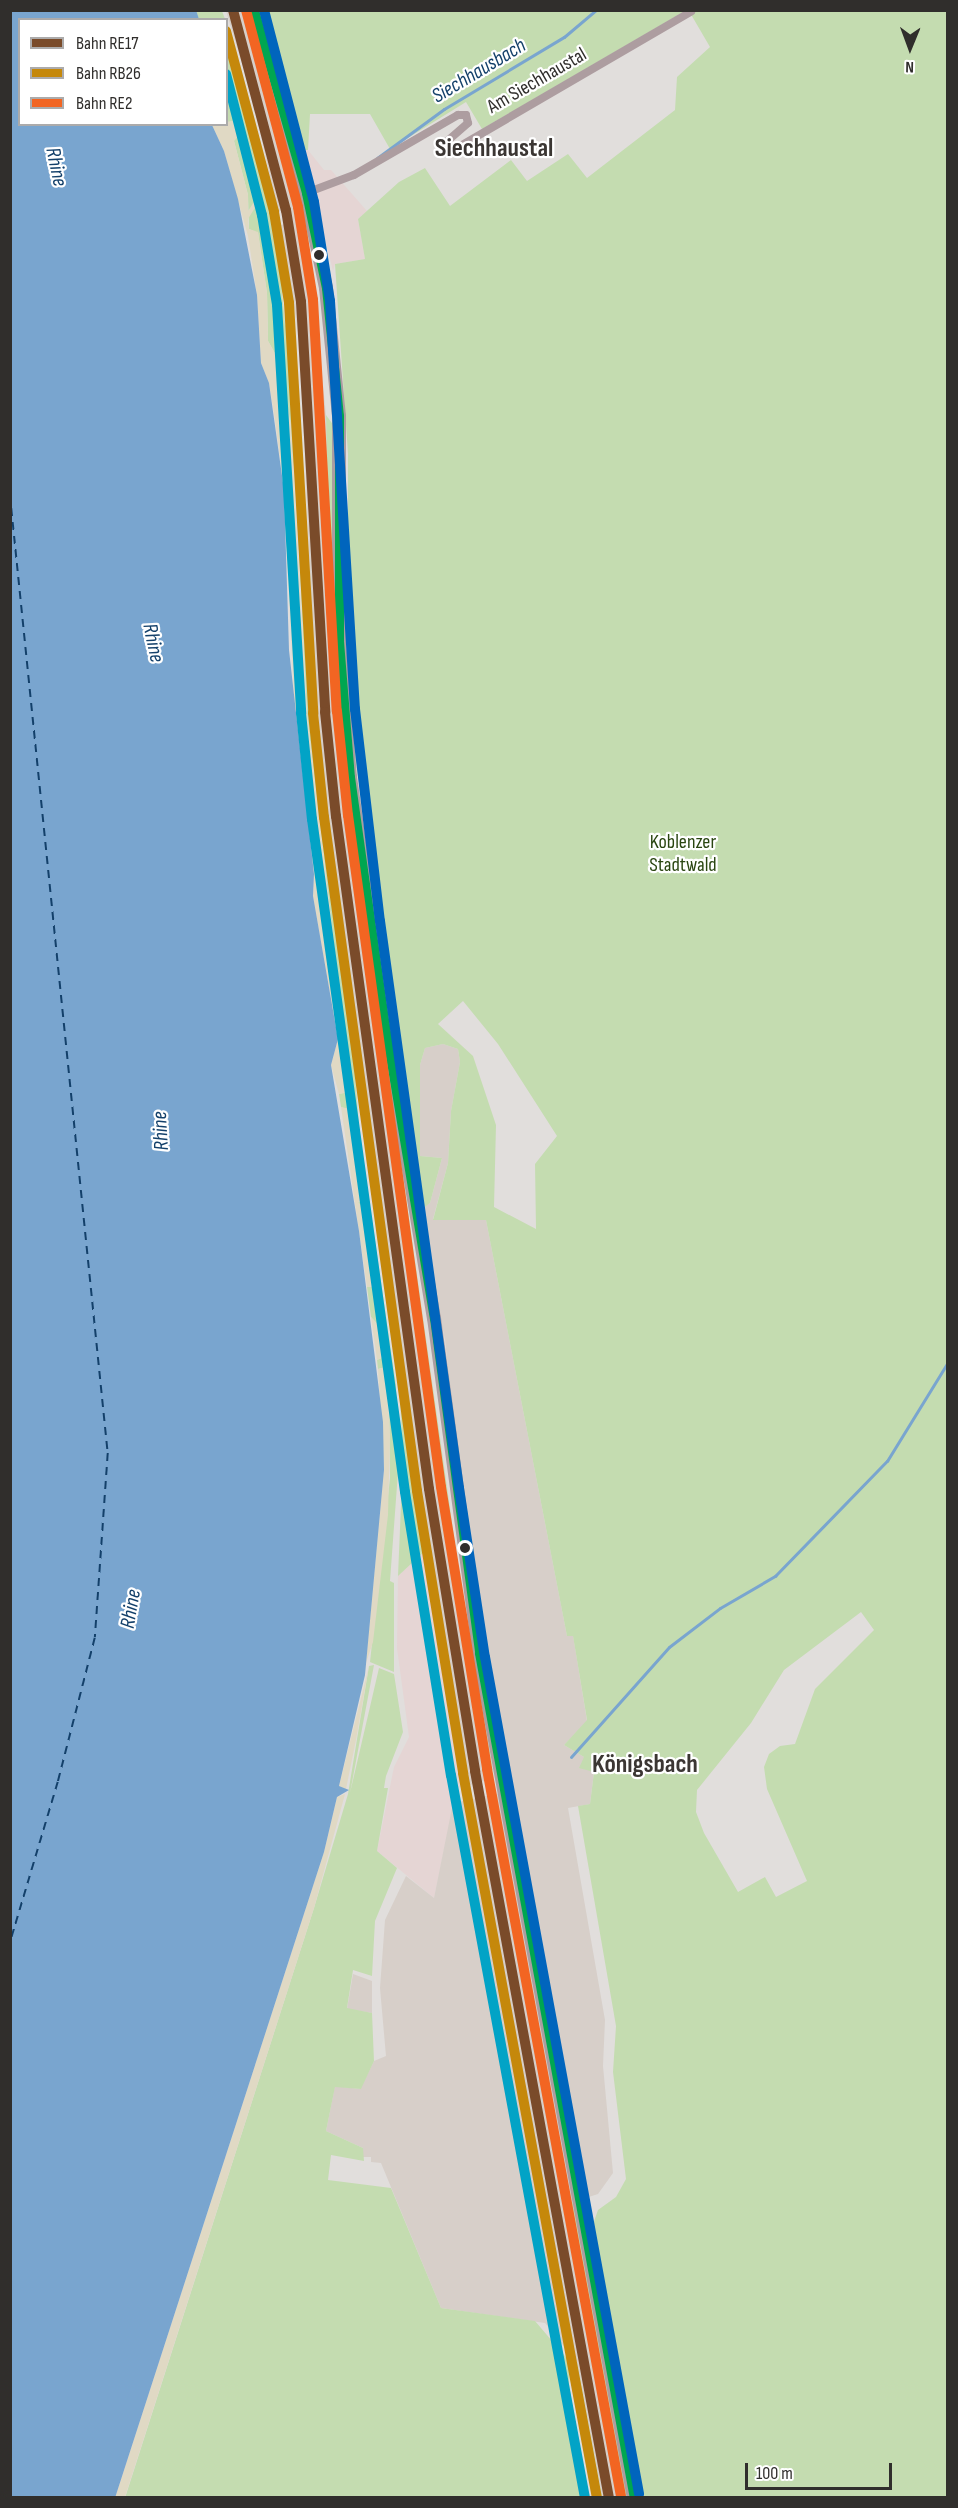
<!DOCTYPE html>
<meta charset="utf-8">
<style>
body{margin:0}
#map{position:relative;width:958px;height:2508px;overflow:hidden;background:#e1dedc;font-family:"Sofia Sans Condensed",sans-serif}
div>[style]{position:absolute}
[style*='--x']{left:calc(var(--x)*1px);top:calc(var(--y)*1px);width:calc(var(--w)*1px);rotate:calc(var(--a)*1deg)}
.commercial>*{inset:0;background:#e5d5d4}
.built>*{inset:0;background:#d7cfc9}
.green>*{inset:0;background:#c4dcb0;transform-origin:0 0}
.sand>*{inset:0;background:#e0d9c4}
.water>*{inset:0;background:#79a5cf}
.stream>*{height:3px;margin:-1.5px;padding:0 1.5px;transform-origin:1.5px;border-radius:1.5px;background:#79a5cf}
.ferry>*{height:1.5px;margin-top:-0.75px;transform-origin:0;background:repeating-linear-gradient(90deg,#13406a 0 8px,transparent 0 14px)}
.street>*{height:8px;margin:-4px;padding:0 4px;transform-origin:4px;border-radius:4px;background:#ad9da0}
.primary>*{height:14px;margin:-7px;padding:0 7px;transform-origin:7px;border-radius:7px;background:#ab9da0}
.bus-1>*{height:9px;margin:-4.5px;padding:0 4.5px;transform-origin:4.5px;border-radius:4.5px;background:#00a651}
.rail-1>*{height:10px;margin:-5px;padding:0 5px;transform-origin:5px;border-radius:5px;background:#7a4b2a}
.rail-2>*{height:10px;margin:-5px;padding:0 5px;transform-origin:5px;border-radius:5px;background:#c5880b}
.rail-3>*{height:10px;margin:-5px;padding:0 5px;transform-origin:5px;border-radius:5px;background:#f26522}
.rail-4>*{height:10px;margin:-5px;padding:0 5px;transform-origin:5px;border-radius:5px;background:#02a3c6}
.rail-5>*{height:10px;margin:-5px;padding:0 5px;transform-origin:5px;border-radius:5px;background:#0065bd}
.dots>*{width:16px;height:16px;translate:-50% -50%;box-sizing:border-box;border:3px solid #fff;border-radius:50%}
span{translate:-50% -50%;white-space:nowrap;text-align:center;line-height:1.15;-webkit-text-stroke:4.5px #fff;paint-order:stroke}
.street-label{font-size:20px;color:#302e2c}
.park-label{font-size:20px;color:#2a4611}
.water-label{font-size:21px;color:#13406a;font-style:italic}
.district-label{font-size:26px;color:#3b3633;font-weight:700}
.frame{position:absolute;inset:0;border:12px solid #302e2c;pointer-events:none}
.legend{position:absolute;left:18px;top:18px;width:210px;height:108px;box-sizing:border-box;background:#fff;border:2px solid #acabab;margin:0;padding:8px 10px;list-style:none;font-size:18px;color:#302e2c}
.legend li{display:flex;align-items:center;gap:12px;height:30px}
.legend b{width:30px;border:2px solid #acabab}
.north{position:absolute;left:880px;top:18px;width:60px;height:60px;-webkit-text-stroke:4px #fff;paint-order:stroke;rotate:181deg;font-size:16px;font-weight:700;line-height:24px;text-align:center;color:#302e2c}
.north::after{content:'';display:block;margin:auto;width:21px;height:27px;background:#302e2c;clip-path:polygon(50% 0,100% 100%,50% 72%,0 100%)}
.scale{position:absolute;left:745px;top:2463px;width:147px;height:27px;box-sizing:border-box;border:3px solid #302e2c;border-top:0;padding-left:8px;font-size:18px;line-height:21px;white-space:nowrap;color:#302e2c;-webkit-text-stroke:4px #fff;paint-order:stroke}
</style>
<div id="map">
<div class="commercial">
<i style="clip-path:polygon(303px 150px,308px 150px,324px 170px,331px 170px,367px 211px,358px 219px,365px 259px,335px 264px,333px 271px)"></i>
<i style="clip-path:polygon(426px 1550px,466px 1786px,452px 1789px,453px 1806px,434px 1898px,377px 1851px,394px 1767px,409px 1737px,397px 1648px,398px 1576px)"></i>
</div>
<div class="built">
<i style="clip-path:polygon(226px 11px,244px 11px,280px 132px,311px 265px,326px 415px,341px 764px,465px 1638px,492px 1779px,466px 1786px,412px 1470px,368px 1155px,354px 1013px,325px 798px,314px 666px,300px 345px,281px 225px,285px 224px,282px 211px,278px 212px,252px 96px)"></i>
<i style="clip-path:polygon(443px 1044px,458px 1049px,460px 1062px,451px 1111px,448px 1163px,433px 1219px,486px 1220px,567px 1636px,573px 1635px,587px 1721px,564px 1745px,584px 1757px,594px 1772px,590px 1804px,568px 1808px,605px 2020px,603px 2066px,613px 2173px,598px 2194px,567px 2204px,622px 2497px,602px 2497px,577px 2362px,545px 2323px,441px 2308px,381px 2163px,371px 2162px,371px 2157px,363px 2157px,363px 2148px,326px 2131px,335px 2086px,360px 2089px,374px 2061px,386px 2056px,380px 1988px,385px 1920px,406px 1876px,434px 1898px,453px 1803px,510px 1791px,467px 1541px,445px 1340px,418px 1210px,430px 1203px,442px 1158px,420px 1156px,420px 1065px,425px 1048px)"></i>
<i style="clip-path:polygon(353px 1974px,372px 1981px,372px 2013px,347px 2009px)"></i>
</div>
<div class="green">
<i style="clip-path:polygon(196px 11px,222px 11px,225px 19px,199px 19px)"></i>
<i style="clip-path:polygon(244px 11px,250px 11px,300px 194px,293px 194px)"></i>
<i style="clip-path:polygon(261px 11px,685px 11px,482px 129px,466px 102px,390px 149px,370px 114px,310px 114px,308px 150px,303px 150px)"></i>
<i style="clip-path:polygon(evenodd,689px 11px,947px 11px,947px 2497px,638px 2497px,591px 2230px,598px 2210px,616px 2197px,626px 2179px,613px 2072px,616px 2026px,578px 1806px,590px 1804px,594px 1772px,579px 1768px,584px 1757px,564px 1745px,587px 1720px,573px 1636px,567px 1636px,486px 1220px,433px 1220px,448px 1163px,451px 1111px,460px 1062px,458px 1049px,443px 1044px,425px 1048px,420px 1065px,420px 1156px,442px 1158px,430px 1203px,422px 1209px,353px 742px,348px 652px,348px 454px,335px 264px,365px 259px,358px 219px,399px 182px,425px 168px,450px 206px,511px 160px,527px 181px,568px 154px,587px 178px,675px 110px,677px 77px,710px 47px,689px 11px,463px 1001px,498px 1044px,557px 1136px,535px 1164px,536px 1229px,494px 1207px,496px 1125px,473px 1056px,438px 1024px,463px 1001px,689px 11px,861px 1612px,874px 1630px,815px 1689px,795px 1744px,780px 1746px,769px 1754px,764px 1767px,767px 1789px,807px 1881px,776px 1897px,765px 1877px,738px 1892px,704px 1833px,696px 1812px,697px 1790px,751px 1723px,784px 1670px,861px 1612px)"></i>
<i style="clip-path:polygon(226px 24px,251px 108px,279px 240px,279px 271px,288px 288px,282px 293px,285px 324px,295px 340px,317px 771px,351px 1026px,360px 1137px,396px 1385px,398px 1472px,390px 1581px,394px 1583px,394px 1672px,370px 1662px,390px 1478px,389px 1395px,386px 1367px,378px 1369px,377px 1360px,384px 1357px,380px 1327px,371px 1317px,367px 1287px,372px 1286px,369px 1243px,365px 1211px,358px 1202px,362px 1201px,350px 1110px,341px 1107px,339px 1094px,351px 1091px,340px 1059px,346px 1048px,344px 1029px,307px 714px,295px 471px,279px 394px,285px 371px,268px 341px,267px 293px,258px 233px,249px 229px,248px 195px,234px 141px,236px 120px,227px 123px)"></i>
<i style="clip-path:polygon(302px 197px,307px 224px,311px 265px,297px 211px,300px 209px,297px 198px)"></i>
<i style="clip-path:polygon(287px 292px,290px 292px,295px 334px,289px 326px)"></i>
<i style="clip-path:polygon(326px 415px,334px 426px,334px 651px,328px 504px)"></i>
<i style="clip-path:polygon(337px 710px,463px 1600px,495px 1781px,465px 1638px,364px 943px)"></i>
<i style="clip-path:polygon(399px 1377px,426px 1550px,398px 1576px,403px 1457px)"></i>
<i style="clip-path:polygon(374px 1665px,350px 1793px,379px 1668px,394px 1674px,403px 1732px,386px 1776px,384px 1788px,388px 1788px,377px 1851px,397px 1868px,375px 1921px,372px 1976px,353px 1970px,347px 2008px,372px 2013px,374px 2061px,361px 2089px,335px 2087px,326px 2131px,363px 2148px,364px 2161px,331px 2155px,328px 2180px,391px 2188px,441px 2308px,535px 2321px,570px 2362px,569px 2384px,587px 2497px,125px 2498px,314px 1908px,348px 1794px,369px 1666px)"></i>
<i style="left:574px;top:2202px;width:300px;height:7px;rotate:79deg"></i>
<i style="clip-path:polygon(577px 2362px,602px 2497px,595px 2497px,576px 2384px)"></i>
</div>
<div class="sand">
<i style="clip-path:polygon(236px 120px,241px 133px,234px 141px,248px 195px,248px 211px,254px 202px,256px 206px,248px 219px,249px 229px,258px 232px,267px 293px,268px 341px,285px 371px,279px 394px,287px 403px,291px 424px,307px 714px,344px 1029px,346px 1048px,340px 1059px,351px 1092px,339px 1094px,331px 1065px,338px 1039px,313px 896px,314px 874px,294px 699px,284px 490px,275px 420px,269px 383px,261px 363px,257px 295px,248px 236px,224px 151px,212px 125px)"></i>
<i style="clip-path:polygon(341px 1107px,350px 1109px,362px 1201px,358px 1202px,365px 1211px,369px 1243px,372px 1287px,367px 1287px)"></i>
<i style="clip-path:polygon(371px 1317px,380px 1327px,384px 1357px,377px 1360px)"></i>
<i style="clip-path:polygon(386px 1367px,390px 1435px,388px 1515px,373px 1642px,366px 1663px,384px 1470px,378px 1369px)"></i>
<i style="clip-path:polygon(369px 1666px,356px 1740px,346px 1789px,339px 1786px)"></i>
<i style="clip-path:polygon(345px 1794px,314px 1908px,125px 2497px,115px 2498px,324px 1852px,337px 1797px)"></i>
</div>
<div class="water">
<i style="clip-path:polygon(11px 10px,196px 10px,199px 19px,20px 20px,20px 124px,212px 125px,224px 151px,238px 199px,257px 295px,261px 363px,269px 383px,284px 490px,289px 650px,314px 874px,313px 896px,338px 1039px,331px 1065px,359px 1231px,383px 1422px,384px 1470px,365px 1675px,339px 1786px,349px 1790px,337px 1797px,324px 1852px,115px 2498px,10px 2497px)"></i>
</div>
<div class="stream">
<i style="--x:377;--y:158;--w:83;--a:-36.2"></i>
<i style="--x:444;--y:109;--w:140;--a:-31"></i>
<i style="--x:564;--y:37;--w:42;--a:-40.2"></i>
<i style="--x:571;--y:1757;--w:147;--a:-48.3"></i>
<i style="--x:669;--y:1647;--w:64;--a:-37.4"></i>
<i style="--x:720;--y:1608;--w:64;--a:-30.2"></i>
<i style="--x:775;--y:1576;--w:161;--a:-45.8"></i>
<i style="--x:887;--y:1461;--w:116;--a:-58.4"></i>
</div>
<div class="ferry">
<i style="--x:10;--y:494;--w:964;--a:84.17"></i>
<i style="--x:108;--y:1453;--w:185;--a:94"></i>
<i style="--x:95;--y:1638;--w:149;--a:104.4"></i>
<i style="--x:58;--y:1782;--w:168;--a:106.6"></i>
</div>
<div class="street">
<i style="--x:306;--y:193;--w:51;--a:-20.6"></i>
<i style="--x:354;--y:175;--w:120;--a:-30"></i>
<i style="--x:458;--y:115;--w:8;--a:0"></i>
<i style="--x:466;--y:115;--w:8;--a:76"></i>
<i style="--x:468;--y:123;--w:33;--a:139"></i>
<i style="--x:443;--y:145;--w:8;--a:76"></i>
<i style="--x:445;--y:153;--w:5;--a:-11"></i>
<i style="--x:450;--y:152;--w:279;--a:-30.2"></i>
</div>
<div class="primary">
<i style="--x:254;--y:10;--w:190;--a:74.1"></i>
<i style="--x:306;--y:193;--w:97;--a:78.1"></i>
<i style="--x:326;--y:288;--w:129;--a:84.2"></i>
<i style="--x:339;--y:416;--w:225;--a:90"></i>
<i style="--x:339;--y:641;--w:136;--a:85.4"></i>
<i style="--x:350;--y:777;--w:251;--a:82"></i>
<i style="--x:385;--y:1026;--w:296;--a:80.5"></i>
<i style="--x:434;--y:1318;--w:338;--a:82.3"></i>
<i style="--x:479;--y:1653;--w:859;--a:79.61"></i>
</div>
<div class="bus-1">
<i style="--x:254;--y:10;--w:190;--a:74.1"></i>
<i style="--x:306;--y:193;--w:97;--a:78.1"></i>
<i style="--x:326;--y:288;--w:129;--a:84.2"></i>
<i style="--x:339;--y:416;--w:225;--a:90"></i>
<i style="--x:339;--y:641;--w:136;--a:85.4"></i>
<i style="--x:350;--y:777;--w:251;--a:82"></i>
<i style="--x:385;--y:1026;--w:296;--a:80.5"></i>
<i style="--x:434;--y:1318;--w:338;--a:82.3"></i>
<i style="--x:479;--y:1653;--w:859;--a:79.61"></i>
</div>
<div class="rail-1">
<i style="--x:233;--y:10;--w:207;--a:75.2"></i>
<i style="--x:286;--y:210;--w:93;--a:80.7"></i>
<i style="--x:301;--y:302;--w:411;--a:86.6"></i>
<i style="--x:325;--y:712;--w:105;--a:84"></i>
<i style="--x:336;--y:816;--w:679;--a:82.13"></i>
<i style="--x:429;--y:1489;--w:286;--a:80.7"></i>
<i style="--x:475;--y:1771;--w:739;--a:79.56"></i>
</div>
<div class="rail-2">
<i style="--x:226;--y:31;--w:187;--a:75.1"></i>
<i style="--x:274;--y:212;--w:92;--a:80.6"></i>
<i style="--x:289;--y:303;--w:411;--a:86.6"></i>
<i style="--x:313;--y:713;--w:105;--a:84"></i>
<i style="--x:324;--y:817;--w:680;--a:82.14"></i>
<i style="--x:417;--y:1491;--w:286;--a:80.7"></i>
<i style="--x:463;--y:1773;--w:737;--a:79.53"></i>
</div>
<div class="rail-3">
<i style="--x:246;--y:10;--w:204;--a:75.2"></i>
<i style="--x:298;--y:207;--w:94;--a:80.8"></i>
<i style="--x:313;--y:300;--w:412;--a:86.7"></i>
<i style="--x:337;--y:711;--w:105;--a:84"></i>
<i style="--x:348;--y:815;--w:678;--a:82.12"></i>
<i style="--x:441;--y:1487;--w:286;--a:80.7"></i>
<i style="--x:487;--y:1769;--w:739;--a:79.56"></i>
</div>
<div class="rail-4">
<i style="--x:226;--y:74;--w:146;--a:75.7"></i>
<i style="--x:262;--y:215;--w:91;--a:80.5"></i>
<i style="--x:277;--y:305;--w:409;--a:86.6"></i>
<i style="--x:301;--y:713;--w:107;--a:84.1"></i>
<i style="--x:312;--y:819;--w:679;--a:82.13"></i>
<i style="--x:405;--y:1492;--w:287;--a:80.8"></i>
<i style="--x:451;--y:1775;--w:735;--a:79.5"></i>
</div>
<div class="rail-5">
<i style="--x:264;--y:10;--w:198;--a:75.4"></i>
<i style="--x:314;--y:202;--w:100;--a:80.8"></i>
<i style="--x:330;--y:301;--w:409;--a:86.5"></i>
<i style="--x:355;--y:709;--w:213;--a:83.3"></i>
<i style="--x:380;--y:921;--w:572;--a:82.07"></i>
<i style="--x:459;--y:1488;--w:171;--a:81.3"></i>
<i style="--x:485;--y:1657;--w:851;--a:79.57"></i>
</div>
<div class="dots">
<i style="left:319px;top:255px;background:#302e2c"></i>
<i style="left:465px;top:1548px;background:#302e2c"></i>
</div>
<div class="street-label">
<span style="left:537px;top:81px;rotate:-30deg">Am Siechhaustal</span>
</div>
<div class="park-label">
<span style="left:683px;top:854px">Koblenzer<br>Stadtwald</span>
</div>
<div class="water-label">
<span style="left:479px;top:71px;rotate:-31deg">Siechhausbach</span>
<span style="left:56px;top:167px;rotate:78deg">Rhine</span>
<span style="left:153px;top:643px;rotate:78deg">Rhine</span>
<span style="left:161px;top:1131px;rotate:-93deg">Rhine</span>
<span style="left:131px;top:1609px;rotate:-80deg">Rhine</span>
</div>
<div class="district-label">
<span style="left:494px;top:149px">Siechhaustal</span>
<span style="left:645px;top:1765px">Königsbach</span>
</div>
<div class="frame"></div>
<ul class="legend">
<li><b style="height:8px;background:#7a4b2a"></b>Bahn RE17</li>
<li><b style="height:8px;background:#c5880b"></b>Bahn RB26</li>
<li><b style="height:8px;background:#f26522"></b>Bahn RE2</li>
</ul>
<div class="north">N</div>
<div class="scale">100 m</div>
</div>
